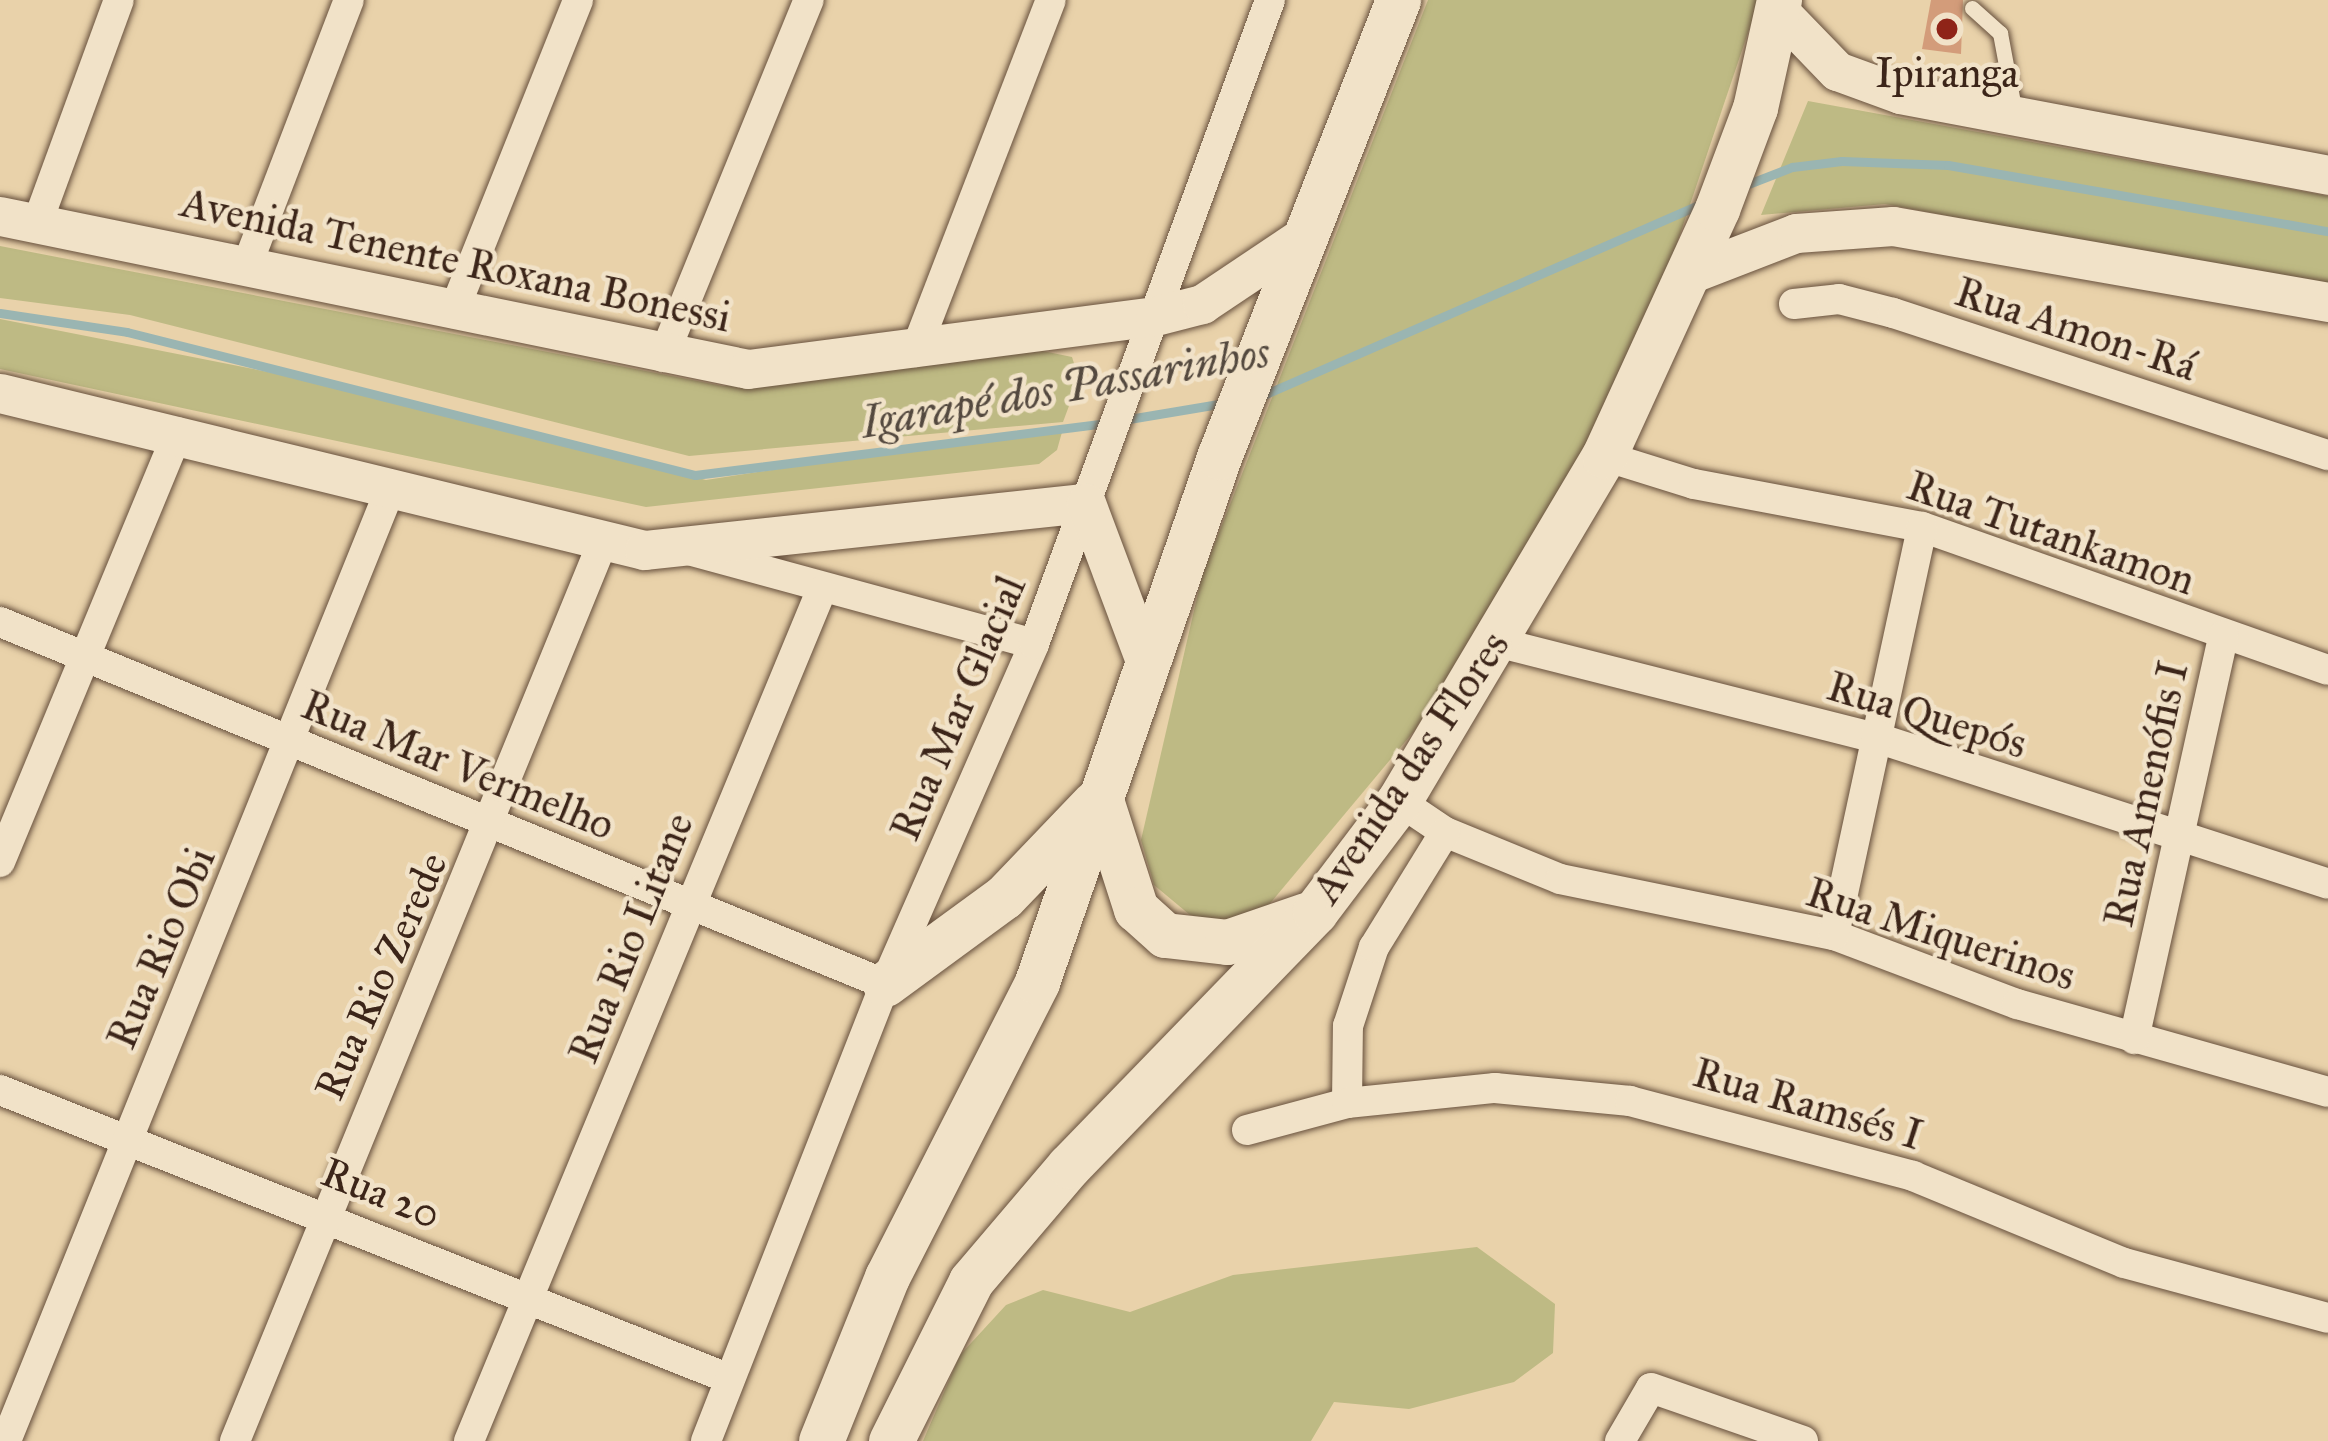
<!DOCTYPE html>
<meta charset="utf-8">
<style>
body{margin:0}
#map{position:relative;width:2328px;height:1441px;overflow:hidden;background:#e9d2aa;font-family:"IM FELL Great Primer",serif}
div>[style]{position:absolute}
[style*='--x']{left:calc(var(--x)*1px);top:calc(var(--y)*1px);width:calc(var(--w)*1px);rotate:calc(var(--a)*1deg)}
.green>*{inset:0;background:#beba84}
.stream>*{height:9px;margin:-4.5px;padding:0 4.5px;transform-origin:4.5px;border-radius:4.5px;background:#9ab5b2}
.building>*{inset:0;background:#d39c7a}
.roads{filter:drop-shadow(0 0 3px #67503d) drop-shadow(0 0 3px #67503d)}
.service>*{height:15px;margin:-7.5px;padding:0 7.5px;transform-origin:7.5px;border-radius:7.5px;background:#f1e2c8}
.minor>*{height:30px;margin:-15px;padding:0 15px;transform-origin:15px;border-radius:15px;background:#f1e2c8}
.tertiary>*{height:39px;margin:-19.5px;padding:0 19.5px;transform-origin:19.5px;border-radius:19.5px;background:#f1e2c8}
.secondary>*{height:45px;margin:-22.5px;padding:0 22.5px;transform-origin:22.5px;border-radius:22.5px;background:#f1e2c8}
.dots>*{width:33px;height:33px;translate:-50% -50%;box-sizing:border-box;border:6px solid #f1e2c8;border-radius:50%}
span{translate:-50% -50%;white-space:nowrap;text-align:center;line-height:1.15;-webkit-text-stroke:9px #f1e2c8;paint-order:stroke}
.poi-label{font-size:42px;color:#3c2519}
.street-label{font-size:42px;color:#3c2519}
.water-label{font-size:45px;color:#54493f;font-style:italic}
</style>
<div id="map">
<div class="green">
<i style="clip-path:polygon(1428px 0,1759px 0,1672px 258px,1585px 447px,1415px 730px,1267px 907px,1221px 922px,1190px 915px,1154px 885px,1141px 840px,1202px 576px)"></i>
<i style="clip-path:polygon(1808px 101px,2328px 196px,2328px 287px,1885px 204px,1761px 215px)"></i>
<i style="clip-path:polygon(0 246px,723px 386px,1043px 351px,1072px 357px,1079px 379px,1063px 422px,689px 456px,130px 315px,0 298px)"></i>
<i style="clip-path:polygon(0 319px,385px 395px,706px 480px,1064px 425px,1057px 450px,1039px 464px,646px 507px,0 369px)"></i>
<i style="clip-path:polygon(1477px 1247px,1555px 1304px,1553px 1353px,1514px 1382px,1409px 1409px,1334px 1402px,1311px 1441px,923px 1441px,960px 1355px,1006px 1305px,1043px 1290px,1130px 1312px,1233px 1275px)"></i>
</div>
<div class="stream">
<i style="--x:1743;--y:186;--w:53;--a:-21.2"></i>
<i style="--x:1792;--y:167;--w:50;--a:-6.8"></i>
<i style="--x:1842;--y:161;--w:106;--a:2.2"></i>
<i style="--x:1948;--y:165;--w:386;--a:9.9"></i>
<i style="--x:0;--y:313;--w:128;--a:8.5"></i>
<i style="--x:127;--y:332;--w:586;--a:14.13"></i>
<i style="--x:695;--y:475;--w:414;--a:-7.2"></i>
<i style="--x:1259;--y:397;--w:481;--a:-23.6"></i>
<i style="--x:1123;--y:420;--w:103;--a:-9.5"></i>
</div>
<div class="building">
<i style="clip-path:polygon(1931px 0,1963px 0,1961px 54px,1922px 49px)"></i>
</div>
<div class="roads">
<div class="service">
<i style="--x:1972;--y:8;--w:38;--a:42"></i>
<i style="--x:2000;--y:33;--w:81;--a:79.4"></i>
</div>
<div class="minor">
<i style="--x:38;--y:221;--w:235;--a:-69.9"></i>
<i style="--x:246;--y:268;--w:287;--a:-69"></i>
<i style="--x:1794;--y:304;--w:45;--a:-6.3"></i>
<i style="--x:1839;--y:299;--w:56;--a:14.5"></i>
<i style="--x:1893;--y:313;--w:458;--a:18.1"></i>
<i style="--x:453;--y:313;--w:337;--a:-68.2"></i>
<i style="--x:915;--y:352;--w:377;--a:-68.9"></i>
<i style="--x:663;--y:357;--w:386;--a:-67.8"></i>
<i style="--x:1604;--y:456;--w:94;--a:17.3"></i>
<i style="--x:1694;--y:484;--w:232;--a:10.7"></i>
<i style="--x:1922;--y:527;--w:430;--a:19.4"></i>
<i style="--x:692;--y:551;--w:354;--a:15.2"></i>
<i style="--x:0;--y:622;--w:956;--a:22.25"></i>
<i style="--x:1496;--y:642;--w:396;--a:14.2"></i>
<i style="--x:1880;--y:739;--w:471;--a:17.9"></i>
<i style="--x:1399;--y:801;--w:55;--a:34"></i>
<i style="--x:1445;--y:832;--w:124;--a:22.2"></i>
<i style="--x:1560;--y:879;--w:280;--a:11.6"></i>
<i style="--x:1834;--y:935;--w:196;--a:20.7"></i>
<i style="--x:2017;--y:1004;--w:323;--a:15.8"></i>
<i style="--x:0;--y:862;--w:465;--a:-67.5"></i>
<i style="--x:1834;--y:935;--w:417;--a:-77.8"></i>
<i style="--x:2134;--y:1039;--w:413;--a:-77.5"></i>
<i style="--x:0;--y:1090;--w:785;--a:21.6"></i>
<i style="--x:1347;--y:1103;--w:77;--a:-89.3"></i>
<i style="--x:1348;--y:1026;--w:83;--a:-71.8"></i>
<i style="--x:1374;--y:947;--w:135;--a:-58.3"></i>
<i style="--x:1247;--y:1130;--w:104;--a:-15.1"></i>
<i style="--x:1347;--y:1103;--w:149;--a:-5.8"></i>
<i style="--x:1495;--y:1088;--w:136;--a:5.5"></i>
<i style="--x:1630;--y:1101;--w:293;--a:14.8"></i>
<i style="--x:1913;--y:1176;--w:228;--a:22.4"></i>
<i style="--x:2124;--y:1263;--w:211;--a:15.1"></i>
<i style="--x:6;--y:1441;--w:1029;--a:-68.02"></i>
<i style="--x:235;--y:1441;--w:969;--a:-67.75"></i>
<i style="--x:469;--y:1441;--w:920;--a:-67.5"></i>
<i style="--x:706;--y:1441;--w:491;--a:-68.6"></i>
<i style="--x:885;--y:984;--w:371;--a:-66.3"></i>
<i style="--x:1034;--y:644;--w:686;--a:-69.87"></i>
<i style="--x:1620;--y:1441;--w:61;--a:-59.7"></i>
<i style="--x:1651;--y:1388;--w:161;--a:19.2"></i>
</div>
<div class="tertiary">
<i style="--x:1778;--y:10;--w:85;--a:46"></i>
<i style="--x:1837;--y:71;--w:67;--a:20.1"></i>
<i style="--x:1900;--y:94;--w:436;--a:10.7"></i>
<i style="--x:0;--y:216;--w:763;--a:11.56"></i>
<i style="--x:748;--y:369;--w:410;--a:-7.4"></i>
<i style="--x:1155;--y:316;--w:49;--a:-14.3"></i>
<i style="--x:1202;--y:304;--w:120;--a:-33.8"></i>
<i style="--x:1687;--y:275;--w:117;--a:-21.1"></i>
<i style="--x:1796;--y:233;--w:97;--a:-4.1"></i>
<i style="--x:1893;--y:226;--w:442;--a:9.9"></i>
<i style="--x:0;--y:393;--w:663;--a:13.7"></i>
<i style="--x:644;--y:550;--w:444;--a:-6.1"></i>
<i style="--x:1086;--y:503;--w:169;--a:69.5"></i>
</div>
<div class="secondary">
<i style="--x:1100;--y:797;--w:118;--a:72.2"></i>
<i style="--x:1136;--y:909;--w:39;--a:42"></i>
<i style="--x:1165;--y:935;--w:62;--a:6.4"></i>
<i style="--x:1227;--y:942;--w:83;--a:-18.9"></i>
<i style="--x:885;--y:984;--w:147;--a:-36.2"></i>
<i style="--x:1004;--y:897;--w:130;--a:-46.2"></i>
<i style="--x:821;--y:1441;--w:177;--a:-68.1"></i>
<i style="--x:887;--y:1277;--w:331;--a:-63"></i>
<i style="--x:1037;--y:982;--w:556;--a:-70.88"></i>
<i style="--x:1219;--y:457;--w:491;--a:-68.6"></i>
<i style="--x:891;--y:1441;--w:179;--a:-63.4"></i>
<i style="--x:971;--y:1281;--w:151;--a:-49.6"></i>
<i style="--x:1069;--y:1166;--w:354;--a:-45.9"></i>
<i style="--x:1315;--y:912;--w:139;--a:-52.9"></i>
<i style="--x:1399;--y:801;--w:401;--a:-59.3"></i>
<i style="--x:1604;--y:456;--w:272;--a:-65.4"></i>
<i style="--x:1717;--y:209;--w:108;--a:-69.4"></i>
<i style="--x:1755;--y:108;--w:111;--a:-77.5"></i>
</div>
</div>
<div class="dots">
<i style="left:1947px;top:29px;background:#8f2418"></i>
</div>
<div class="poi-label">
<span style="left:1947px;top:73px">Ipiranga</span>
</div>
<div class="street-label">
<span style="left:456px;top:260px;rotate:12deg">Avenida Tenente Roxana Bonessi</span>
<span style="left:2076px;top:329px;rotate:18deg">Rua Amon-Rá</span>
<span style="left:2051px;top:533px;rotate:19deg">Rua Tutankamon</span>
<span style="left:958px;top:708px;rotate:-67deg">Rua Mar Glacial</span>
<span style="left:1927px;top:715px;rotate:17deg">Rua Quepós</span>
<span style="left:458px;top:765px;rotate:22deg">Rua Mar Vermelho</span>
<span style="left:1410px;top:767px;rotate:-56deg">Avenida das Flores</span>
<span style="left:2146px;top:794px;rotate:-78deg">Rua Amenófis I</span>
<span style="left:1941px;top:934px;rotate:18deg">Rua Miquerinos</span>
<span style="left:631px;top:938px;rotate:-68deg">Rua Rio Litane</span>
<span style="left:161px;top:948px;rotate:-67deg">Rua Rio Obi</span>
<span style="left:381px;top:976px;rotate:-66deg">Rua Rio Zerede</span>
<span style="left:1808px;top:1104px;rotate:16deg">Rua Ramsés I</span>
<span style="left:381px;top:1193px;rotate:22deg">Rua 20</span>
</div>
<div class="water-label">
<span style="left:1065px;top:387px;rotate:-10deg">Igarapé dos Passarinhos</span>
</div>
</div>
